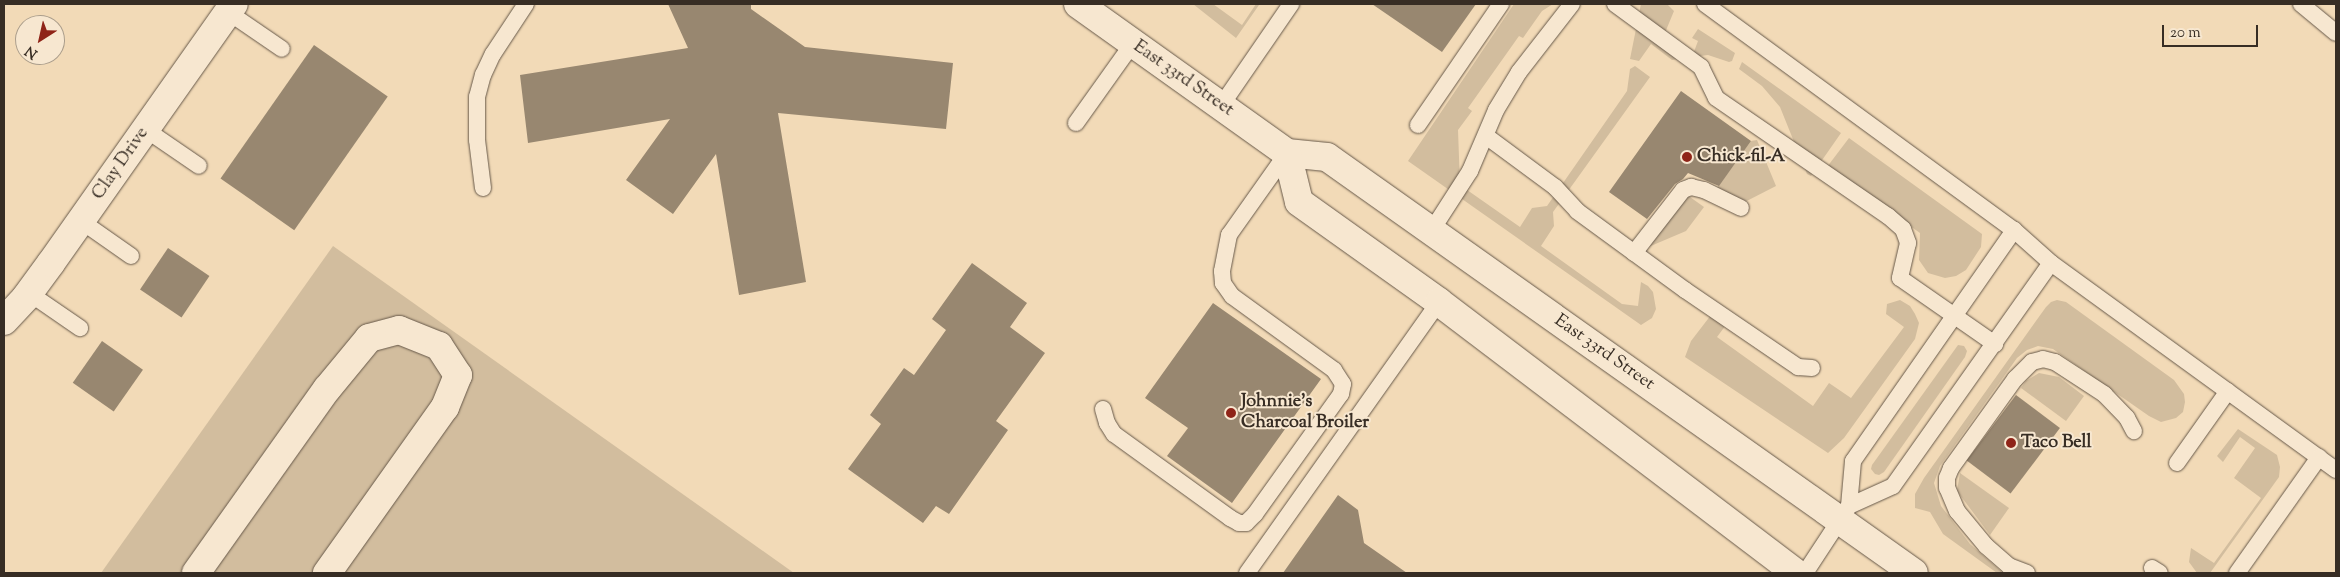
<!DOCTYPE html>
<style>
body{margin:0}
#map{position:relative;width:2340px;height:577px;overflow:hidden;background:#f2dab7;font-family:"Sorts Mill Goudy",serif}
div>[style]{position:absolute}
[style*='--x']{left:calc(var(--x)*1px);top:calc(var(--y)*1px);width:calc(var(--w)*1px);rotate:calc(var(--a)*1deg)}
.green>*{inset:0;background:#d2bd9e}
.building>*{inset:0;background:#988770;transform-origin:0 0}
.roads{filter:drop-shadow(0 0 1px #665849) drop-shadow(0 0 1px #665849)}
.service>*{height:16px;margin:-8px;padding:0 8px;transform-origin:8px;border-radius:8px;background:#f7e7d0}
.minor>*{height:28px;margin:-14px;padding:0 14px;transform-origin:14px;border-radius:14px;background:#f7e7d0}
.secondary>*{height:28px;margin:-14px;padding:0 14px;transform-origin:14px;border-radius:14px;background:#f7e7d0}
.dots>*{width:14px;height:14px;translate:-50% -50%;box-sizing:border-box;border:2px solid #f7e7d0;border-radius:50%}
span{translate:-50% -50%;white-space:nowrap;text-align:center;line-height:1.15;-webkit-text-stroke:4px #f7e7d0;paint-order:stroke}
.street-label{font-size:18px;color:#372d24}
.poi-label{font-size:18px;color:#372d24;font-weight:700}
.left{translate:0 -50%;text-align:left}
.frame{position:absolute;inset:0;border:5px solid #372d24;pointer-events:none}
.north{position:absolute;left:15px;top:15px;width:50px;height:50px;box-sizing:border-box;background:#f7e7d0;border:1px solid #aa9d8b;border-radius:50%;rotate:215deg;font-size:14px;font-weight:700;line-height:20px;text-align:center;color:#372d24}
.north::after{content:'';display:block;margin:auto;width:18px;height:22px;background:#8f2418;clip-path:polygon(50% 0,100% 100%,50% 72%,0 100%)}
.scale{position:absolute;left:2162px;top:25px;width:96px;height:22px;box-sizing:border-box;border:2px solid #372d24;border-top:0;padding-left:6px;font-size:15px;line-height:18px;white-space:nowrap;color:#372d24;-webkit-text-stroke:4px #f7e7d0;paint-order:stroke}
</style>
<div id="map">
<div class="green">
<i style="clip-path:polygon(1193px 4px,1213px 4px,1242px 25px,1256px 4px,1259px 5px,1236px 38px)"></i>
<i style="clip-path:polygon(1514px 4px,1553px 4px,1542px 11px,1523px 38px,1519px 36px,1468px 108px,1472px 111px,1458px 130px,1460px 185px,1520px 227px,1532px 208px,1547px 206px,1627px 91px,1630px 69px,1635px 66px,1650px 77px,1553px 212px,1554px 226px,1541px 246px,1622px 304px,1638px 306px,1641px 282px,1648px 286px,1653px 292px,1656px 309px,1652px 318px,1641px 325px,1408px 161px)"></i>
<i style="clip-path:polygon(1641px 4px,1667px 4px,1674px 11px,1662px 40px,1685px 58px,1672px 60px,1651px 44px,1639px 61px,1630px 59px)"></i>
<i style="clip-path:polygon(1698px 29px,1735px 53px,1732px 61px,1729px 62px,1708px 55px,1692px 57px,1698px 41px,1692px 38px)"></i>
<i style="clip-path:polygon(1742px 62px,1841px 133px,1811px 176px,1807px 174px,1780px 107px,1762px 86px,1739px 69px)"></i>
<i style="clip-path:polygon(1849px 138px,1982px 234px,1981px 247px,1966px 270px,1956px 276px,1945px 278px,1928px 273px,1919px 260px,1920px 233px,1827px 167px)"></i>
<i style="clip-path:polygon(1757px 140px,1776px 186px,1731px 209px,1714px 192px,1751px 141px)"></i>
<i style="clip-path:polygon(1683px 192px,1704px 207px,1686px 231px,1646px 248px)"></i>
<i style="clip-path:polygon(333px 246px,794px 573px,101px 573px)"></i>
<i style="clip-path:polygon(1900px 300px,1910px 306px,1915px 314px,1919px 323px,1915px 339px,1844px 438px,1828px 453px,1685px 357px,1691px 341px,1711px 315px,1729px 321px,1717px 337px,1813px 406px,1829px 383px,1851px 398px,1904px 327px,1886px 314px,1887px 304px)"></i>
<i style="clip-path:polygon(2057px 300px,2066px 302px,2174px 380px,2184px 394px,2185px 402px,2183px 412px,2176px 418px,2161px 422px,2149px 416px,2053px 349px,2038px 346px,2027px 350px,2017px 358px,1940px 466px,1934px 483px,1941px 506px,1970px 544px,2003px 573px,1997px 573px,1943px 534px,1930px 512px,1915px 508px,1915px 494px,1924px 478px,2046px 307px,2051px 302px)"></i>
<i style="clip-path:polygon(1958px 345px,1964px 346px,1967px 351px,1965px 357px,1884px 472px,1879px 475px,1875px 474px,1871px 469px,1872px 465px)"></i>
<i style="clip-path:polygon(2039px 373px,2059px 377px,2084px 396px,2066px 421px,2021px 388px,2026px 381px)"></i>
<i style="clip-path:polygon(2238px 429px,2277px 455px,2280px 467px,2279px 477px,2210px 573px,2197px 573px,2189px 562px,2191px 548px,2214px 563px,2261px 498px,2234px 478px,2255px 448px,2240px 437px,2223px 462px,2217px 456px)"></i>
<i style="clip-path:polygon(1960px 473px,2009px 508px,1990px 535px,1957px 491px)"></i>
</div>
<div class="building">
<i style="clip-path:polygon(668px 4px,751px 4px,751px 9px,805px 47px,953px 63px,946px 129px,778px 113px,806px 282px,739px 295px,716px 154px,673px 214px,626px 180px,670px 119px,528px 143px,520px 75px,688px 48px)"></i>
<i style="clip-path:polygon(1372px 4px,1476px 4px,1442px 52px)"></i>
<i style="left:314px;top:45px;width:90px;height:163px;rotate:35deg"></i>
<i style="clip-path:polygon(1681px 91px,1751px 141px,1719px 186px,1688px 173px,1683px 179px,1675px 184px,1647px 219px,1609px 192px)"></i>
<i style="left:168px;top:248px;width:50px;height:50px;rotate:34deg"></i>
<i style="clip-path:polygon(972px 263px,1027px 303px,1010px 327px,1045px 353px,996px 421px,1008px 430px,949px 514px,936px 506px,923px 523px,848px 469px,881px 424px,870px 415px,904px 368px,914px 375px,946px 330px,932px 319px)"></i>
<i style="clip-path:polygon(1213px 303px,1321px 379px,1232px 503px,1167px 456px,1188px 428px,1145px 398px)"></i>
<i style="left:102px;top:341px;width:50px;height:51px;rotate:35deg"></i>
<i style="left:2016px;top:395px;width:55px;height:82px;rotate:37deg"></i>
<i style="clip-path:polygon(1338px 495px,1358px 510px,1364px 543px,1407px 573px,1283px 573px)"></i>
</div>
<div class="roads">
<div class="service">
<i style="--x:1615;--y:4;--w:107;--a:36.2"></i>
<i style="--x:1701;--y:67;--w:34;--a:64"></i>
<i style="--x:1716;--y:98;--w:209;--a:34.5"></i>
<i style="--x:1888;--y:216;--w:20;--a:41"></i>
<i style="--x:1903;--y:229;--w:15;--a:70"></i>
<i style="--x:1908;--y:243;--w:36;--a:103"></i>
<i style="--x:1900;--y:278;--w:116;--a:34.8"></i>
<i style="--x:1705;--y:4;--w:383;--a:36.2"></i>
<i style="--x:2014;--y:230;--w:50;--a:41.7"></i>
<i style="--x:2051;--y:263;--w:352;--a:36"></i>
<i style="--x:2301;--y:4;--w:45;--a:39.6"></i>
<i style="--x:228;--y:12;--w:65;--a:34.4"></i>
<i style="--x:1221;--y:106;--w:124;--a:-55.5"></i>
<i style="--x:1076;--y:123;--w:98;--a:-54.5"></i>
<i style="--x:1418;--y:125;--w:147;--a:-55.6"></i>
<i style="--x:145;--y:129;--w:65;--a:34.4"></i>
<i style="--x:1486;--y:136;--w:86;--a:36.5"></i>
<i style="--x:1555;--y:187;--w:33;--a:47"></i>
<i style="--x:1577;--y:211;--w:134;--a:36.2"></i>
<i style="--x:1685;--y:290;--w:137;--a:34.3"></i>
<i style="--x:1798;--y:367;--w:14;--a:4"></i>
<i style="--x:483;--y:188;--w:48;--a:-97.1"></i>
<i style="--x:477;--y:140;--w:43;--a:-90"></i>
<i style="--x:477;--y:97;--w:23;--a:-75"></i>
<i style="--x:483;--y:75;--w:23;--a:-65"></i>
<i style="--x:493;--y:54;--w:60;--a:-56.6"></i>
<i style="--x:81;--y:221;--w:61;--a:35"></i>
<i style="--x:1432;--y:230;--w:70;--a:-57.2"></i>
<i style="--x:1470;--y:171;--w:66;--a:-66.9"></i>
<i style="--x:1496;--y:110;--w:44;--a:-58.8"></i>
<i style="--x:1519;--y:72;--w:86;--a:-52.1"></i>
<i style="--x:1634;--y:253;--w:80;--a:-52.1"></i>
<i style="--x:1683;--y:190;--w:9;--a:-21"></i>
<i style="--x:1691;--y:187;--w:13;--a:13"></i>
<i style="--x:1704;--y:190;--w:41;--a:25.9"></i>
<i style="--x:29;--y:293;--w:62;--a:34.5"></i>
<i style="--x:1103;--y:409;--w:15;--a:74"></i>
<i style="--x:1107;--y:423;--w:13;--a:58"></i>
<i style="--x:1114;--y:434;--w:143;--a:35.9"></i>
<i style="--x:1230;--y:518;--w:10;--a:29"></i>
<i style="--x:1239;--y:523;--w:7;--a:0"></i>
<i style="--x:1246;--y:523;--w:13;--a:-45"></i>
<i style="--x:1255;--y:514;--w:148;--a:-54.4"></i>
<i style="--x:1341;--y:394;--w:10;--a:-79"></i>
<i style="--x:1343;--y:384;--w:17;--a:-123"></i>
<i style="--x:1334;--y:370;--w:126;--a:-144"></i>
<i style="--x:1232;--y:296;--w:16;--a:-125"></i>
<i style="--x:1223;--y:283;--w:12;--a:-95"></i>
<i style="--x:1222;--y:271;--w:37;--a:-79"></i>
<i style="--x:1229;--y:235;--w:100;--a:-54.7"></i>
<i style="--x:2177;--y:463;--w:88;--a:-54.7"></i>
<i style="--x:1849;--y:506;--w:48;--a:-24.4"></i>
<i style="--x:1893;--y:486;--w:273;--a:-54.7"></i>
<i style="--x:2152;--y:568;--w:9;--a:32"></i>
<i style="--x:1247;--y:573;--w:332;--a:-54.7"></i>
<i style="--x:1805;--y:573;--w:80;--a:-56.7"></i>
<i style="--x:1849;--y:506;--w:45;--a:-84.9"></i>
<i style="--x:1853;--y:461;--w:282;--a:-55.1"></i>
<i style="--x:2027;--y:573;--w:19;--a:-159"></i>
<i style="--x:2009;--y:566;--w:30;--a:-139"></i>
<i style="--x:1986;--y:546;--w:45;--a:-129.6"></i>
<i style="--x:1957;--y:511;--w:25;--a:-113"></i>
<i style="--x:1947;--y:488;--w:10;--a:-90"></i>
<i style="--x:1947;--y:478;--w:11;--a:-68"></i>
<i style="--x:1951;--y:468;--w:110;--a:-54.3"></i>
<i style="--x:2015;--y:379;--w:24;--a:-45"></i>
<i style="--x:2032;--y:362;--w:11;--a:-15"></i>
<i style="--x:2043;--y:359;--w:12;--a:14"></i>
<i style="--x:2055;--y:362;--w:59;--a:33.1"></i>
<i style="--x:2104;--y:394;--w:33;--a:46"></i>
<i style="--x:2127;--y:418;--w:15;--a:62"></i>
<i style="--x:2237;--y:573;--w:142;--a:-54.7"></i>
</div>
<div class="minor">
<i style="--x:4;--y:321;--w:33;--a:-47"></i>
<i style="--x:26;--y:297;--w:42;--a:-53.7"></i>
<i style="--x:51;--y:263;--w:317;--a:-54.8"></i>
<i style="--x:196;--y:573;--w:226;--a:-54.6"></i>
<i style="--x:327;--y:389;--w:66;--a:-50.5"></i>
<i style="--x:369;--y:338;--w:31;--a:-15"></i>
<i style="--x:399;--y:330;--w:43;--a:21.8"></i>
<i style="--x:439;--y:346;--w:35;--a:57"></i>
<i style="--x:458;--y:375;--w:35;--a:112"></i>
<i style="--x:445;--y:407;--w:204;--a:125.4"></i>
</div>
<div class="secondary">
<i style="--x:1078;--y:4;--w:257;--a:35.5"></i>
<i style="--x:1287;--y:153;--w:40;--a:5.7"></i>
<i style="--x:1327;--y:157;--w:719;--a:35.32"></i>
<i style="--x:1287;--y:153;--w:50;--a:76.2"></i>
<i style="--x:1299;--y:202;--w:172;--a:35.5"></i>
<i style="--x:1439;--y:302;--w:448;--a:37.2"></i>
</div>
</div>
<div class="dots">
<i style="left:1687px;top:157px;background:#8f2418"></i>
<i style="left:1231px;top:413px;background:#8f2418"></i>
<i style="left:2011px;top:443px;background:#8f2418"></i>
</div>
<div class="street-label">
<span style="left:1183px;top:79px;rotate:35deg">East 33rd Street</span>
<span style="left:121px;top:164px;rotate:-55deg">Clay Drive</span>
<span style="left:1604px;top:353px;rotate:35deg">East 33rd Street</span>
</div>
<div class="poi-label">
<span class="left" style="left:1697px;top:157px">Chick-fil-A</span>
<span class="left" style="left:1241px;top:413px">Johnnie's<br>Charcoal Broiler</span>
<span class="left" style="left:2021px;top:443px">Taco Bell</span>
</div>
<div class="frame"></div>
<div class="north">N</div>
<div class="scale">20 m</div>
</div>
